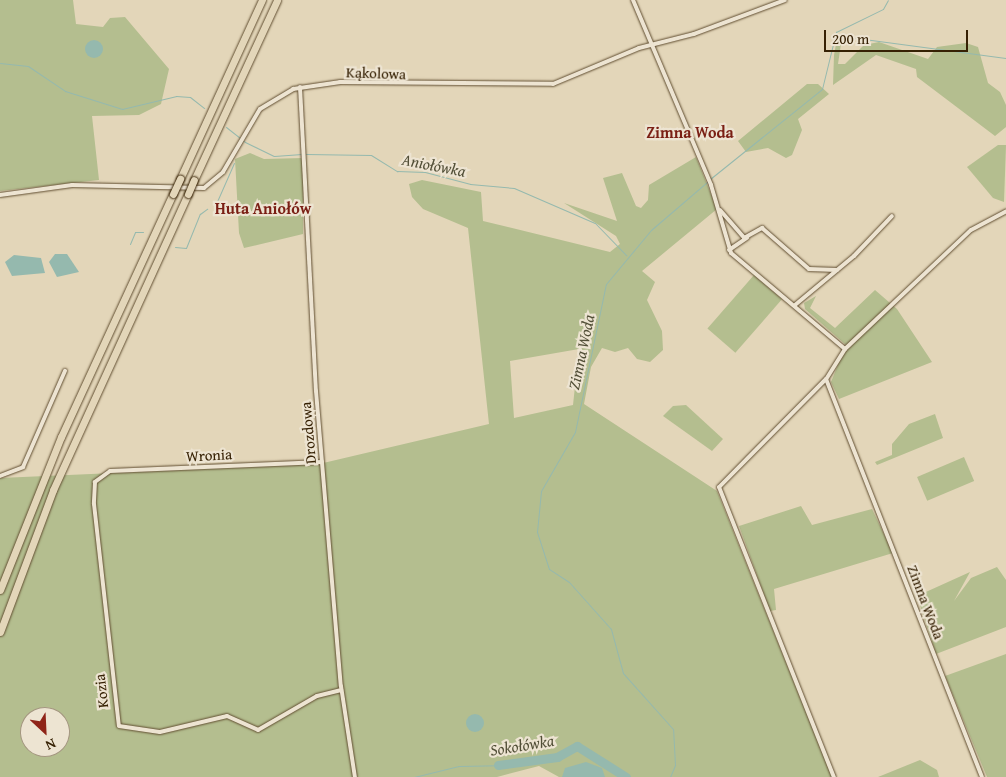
<!DOCTYPE html>
<meta charset="utf-8">
<style>
body{margin:0}
#map{position:relative;width:1006px;height:777px;overflow:hidden;background:#e3d6b9;font-family:"Gentium Book Plus",serif}
div>[style]{position:absolute}
[style*='--x']{left:calc(var(--x)*1px);top:calc(var(--y)*1px);width:calc(var(--w)*1px);rotate:calc(var(--a)*1deg)}
.green>*{inset:0;background:#b4be8f;transform-origin:0 0}
.water>*{inset:0;background:#95b9ae}
.round{border-radius:50%}
.stream>*{height:1px;margin:-0.5px;padding:0 0.5px;transform-origin:0.5px;border-radius:0.5px;background:#95b9ae}
.river>*{height:9px;margin:-4.5px;padding:0 4.5px;transform-origin:4.5px;border-radius:4.5px;background:#95b9ae}
.roads{filter:drop-shadow(0 0 1px #614e31) drop-shadow(0 0 1px #614e31)}
.minor>*{height:4px;margin:-2px;padding:0 2px;transform-origin:2px;border-radius:2px;background:#ede4d2}
.motorway>*{height:7px;margin:-3.5px;padding:0 3.5px;transform-origin:3.5px;border-radius:3.5px;background:#e3d6b9}
.bridges{filter:drop-shadow(0 0 1px #362104) drop-shadow(0 0 1px #362104)}
.motorway-bridge>*{height:7px;margin:-3.5px;padding:0 3.5px;transform-origin:3.5px;border-radius:3.5px;background:#e3d6b9}
span{translate:-50% -50%;white-space:nowrap;text-align:center;line-height:1.15;-webkit-text-stroke:4.5px #ede4d2;paint-order:stroke}
.street-label{font-size:15px;color:#362104}
.neighbourhood-label{font-size:16px;color:#7a1f14;font-weight:700}
.water-label{font-size:16px;color:#524f37;font-style:italic}
.north{position:absolute;left:20px;top:707px;width:50px;height:50px;box-sizing:border-box;background:#ede4d2;border:1px solid #a49680;border-radius:50%;rotate:155deg;font-size:14px;font-weight:700;line-height:20px;text-align:center;color:#362104}
.north::after{content:'';display:block;margin:auto;width:18px;height:22px;background:#8f2418;clip-path:polygon(50% 0,100% 100%,50% 72%,0 100%)}
.scale{position:absolute;left:824px;top:30px;width:144px;height:22px;box-sizing:border-box;border:2px solid #362104;border-top:0;padding-left:6px;font-size:15px;line-height:18px;white-space:nowrap;color:#362104;-webkit-text-stroke:4px #ede4d2;paint-order:stroke}
</style>
<div id="map">
<div class="green">
<i style="clip-path:polygon(0 0,73px 0,76px 24px,103px 27px,110px 18px,125px 17px,169px 69px,161px 104px,139px 115px,92px 116px,99px 180px,0 191px)"></i>
<i style="clip-path:polygon(842px 37px,838px 64px,845px 64px,864px 45px,879px 42px,928px 59px,937px 47px,966px 43px,978px 47px,988px 83px,1000px 92px,1006px 105px,1006px 127px,995px 136px,917px 77px,916px 69px,876px 55px,833px 85px,834px 55px,837px 39px)"></i>
<i style="clip-path:polygon(807px 84px,818px 84px,829px 94px,798px 119px,802px 130px,792px 155px,786px 158px,768px 148px,746px 152px,738px 141px)"></i>
<i style="clip-path:polygon(998px 145px,1006px 145px,1004px 202px,993px 198px,967px 167px)"></i>
<i style="clip-path:polygon(250px 153px,264px 159px,303px 158px,303px 234px,244px 248px,239px 233px,235px 159px)"></i>
<i style="clip-path:polygon(evenodd,696px 157px,717px 209px,642px 271px,655px 282px,647px 300px,662px 331px,663px 350px,650px 362px,637px 359px,628px 348px,615px 352px,602px 348px,591px 367px,584px 404px,717px 491px,832px 777px,559px 777px,539px 766px,497px 777px,0 777px,0 478px,319px 464px,489px 424px,468px 228px,423px 209px,412px 197px,409px 184px,422px 180px,481px 192px,483px 221px,610px 252px,620px 244px,616px 236px,564px 203px,617px 221px,603px 178px,622px 173px,636px 206px,641px 208px,648px 200px,649px 185px,696px 157px,579px 349px,573px 405px,514px 418px,510px 361px,579px 349px,696px 157px,30px 717px,60px 717px,60px 747px,30px 747px,30px 717px)"></i>
<i style="left:754px;top:275px;width:37px;height:71px;rotate:41deg"></i>
<i style="clip-path:polygon(875px 290px,897px 309px,932px 362px,839px 399px,831px 382px,846px 345px,805px 309px,804px 303px,816px 296px,810px 308px,835px 328px)"></i>
<i style="clip-path:polygon(686px 405px,723px 439px,712px 451px,663px 416px,673px 406px)"></i>
<i style="clip-path:polygon(935px 414px,943px 438px,877px 465px,875px 462px,892px 455px,892px 444px,909px 424px)"></i>
<i style="left:964px;top:457px;width:26px;height:51px;rotate:67deg"></i>
<i style="clip-path:polygon(801px 506px,812px 525px,872px 509px,893px 553px,774px 589px,776px 610px,770px 611px,739px 526px)"></i>
<i style="clip-path:polygon(997px 567px,1006px 580px,1006px 627px,936px 654px,917px 596px,970px 572px,954px 601px,971px 578px)"></i>
<i style="clip-path:polygon(1006px 654px,1006px 777px,987px 777px,945px 676px)"></i>
<i style="clip-path:polygon(920px 760px,937px 770px,939px 777px,878px 777px)"></i>
</div>
<div class="water">
<i class="round" style="left:85px;top:40px;width:18px;height:18px"></i>
<i style="clip-path:polygon(55px 254px,67px 254px,79px 272px,57px 277px,49px 262px)"></i>
<i style="clip-path:polygon(14px 255px,41px 258px,45px 273px,12px 276px,5px 262px)"></i>
<i class="round" style="left:466px;top:714px;width:18px;height:18px"></i>
<i style="clip-path:polygon(586px 762px,602px 768px,605px 777px,562px 777px,565px 768px)"></i>
</div>
<div class="stream">
<i style="--x:834;--y:35;--w:174;--a:7.6"></i>
<i style="--x:0;--y:63;--w:28;--a:6"></i>
<i style="--x:28;--y:66;--w:45;--a:34"></i>
<i style="--x:65;--y:91;--w:60;--a:17.5"></i>
<i style="--x:122;--y:109;--w:56;--a:-13.5"></i>
<i style="--x:176;--y:96;--w:14;--a:4"></i>
<i style="--x:190;--y:97;--w:18;--a:38"></i>
<i style="--x:226;--y:127;--w:24;--a:38"></i>
<i style="--x:245;--y:142;--w:32;--a:26"></i>
<i style="--x:274;--y:156;--w:28;--a:-4"></i>
<i style="--x:306;--y:154;--w:65;--a:0.9"></i>
<i style="--x:371;--y:155;--w:31;--a:32"></i>
<i style="--x:397;--y:171;--w:28;--a:2"></i>
<i style="--x:425;--y:172;--w:47;--a:14.9"></i>
<i style="--x:470;--y:184;--w:44;--a:5.2"></i>
<i style="--x:514;--y:188;--w:88;--a:23.4"></i>
<i style="--x:595;--y:223;--w:45;--a:45.9"></i>
<i style="--x:710;--y:179;--w:144;--a:-38.8"></i>
<i style="--x:822;--y:89;--w:59;--a:-76.2"></i>
<i style="--x:836;--y:32;--w:52;--a:-26.1"></i>
<i style="--x:883;--y:9;--w:10;--a:-61"></i>
<i style="--x:215;--y:206;--w:47;--a:-66.2"></i>
<i style="--x:130;--y:244;--w:13;--a:-67"></i>
<i style="--x:135;--y:232;--w:8;--a:0"></i>
<i style="--x:175;--y:247;--w:11;--a:5"></i>
<i style="--x:186;--y:248;--w:37;--a:-68"></i>
<i style="--x:200;--y:214;--w:9;--a:-36"></i>
<i style="--x:414;--y:777;--w:46;--a:-13.7"></i>
<i style="--x:459;--y:766;--w:39;--a:-1"></i>
<i style="--x:670;--y:777;--w:13;--a:-67"></i>
<i style="--x:675;--y:765;--w:36;--a:-93"></i>
<i style="--x:673;--y:729;--w:75;--a:-131.8"></i>
<i style="--x:623;--y:673;--w:46;--a:-105.3"></i>
<i style="--x:611;--y:629;--w:63;--a:-131.8"></i>
<i style="--x:569;--y:582;--w:24;--a:-147"></i>
<i style="--x:549;--y:569;--w:39;--a:-108"></i>
<i style="--x:537;--y:532;--w:41;--a:-84.4"></i>
<i style="--x:541;--y:491;--w:68;--a:-60"></i>
<i style="--x:575;--y:432;--w:151;--a:-78.2"></i>
<i style="--x:606;--y:284;--w:70;--a:-50.2"></i>
<i style="--x:651;--y:230;--w:74;--a:-40.6"></i>
</div>
<div class="river">
<i style="--x:498;--y:765;--w:60;--a:-7.7"></i>
<i style="--x:557;--y:757;--w:23;--a:-29"></i>
<i style="--x:577;--y:746;--w:58;--a:32.3"></i>
</div>
<div class="roads">
<div class="minor">
<i style="--x:633;--y:0;--w:201;--a:67.1"></i>
<i style="--x:711;--y:185;--w:71;--a:73.6"></i>
<i style="--x:731;--y:253;--w:149;--a:40.1"></i>
<i style="--x:845;--y:349;--w:36;--a:122"></i>
<i style="--x:826;--y:379;--w:152;--a:134.7"></i>
<i style="--x:719;--y:487;--w:312;--a:68.4"></i>
<i style="--x:300;--y:87;--w:304;--a:87"></i>
<i style="--x:316;--y:391;--w:296;--a:85.2"></i>
<i style="--x:341;--y:686;--w:92;--a:81.3"></i>
<i style="--x:0;--y:195;--w:73;--a:-7.9"></i>
<i style="--x:72;--y:185;--w:132;--a:1.3"></i>
<i style="--x:204;--y:188;--w:25;--a:-40"></i>
<i style="--x:223;--y:172;--w:73;--a:-59.6"></i>
<i style="--x:260;--y:109;--w:39;--a:-31"></i>
<i style="--x:293;--y:89;--w:48;--a:-8.5"></i>
<i style="--x:340;--y:82;--w:213;--a:0.5"></i>
<i style="--x:553;--y:84;--w:93;--a:-22.7"></i>
<i style="--x:639;--y:48;--w:57;--a:-14.3"></i>
<i style="--x:694;--y:34;--w:97;--a:-20.5"></i>
<i style="--x:720;--y:210;--w:37;--a:49"></i>
<i style="--x:744;--y:238;--w:21;--a:-29"></i>
<i style="--x:762;--y:228;--w:62;--a:41.1"></i>
<i style="--x:809;--y:269;--w:28;--a:2"></i>
<i style="--x:729;--y:250;--w:22;--a:-34"></i>
<i style="--x:795;--y:305;--w:77;--a:-39.7"></i>
<i style="--x:854;--y:256;--w:55;--a:-46.5"></i>
<i style="--x:845;--y:349;--w:173;--a:-43.4"></i>
<i style="--x:971;--y:230;--w:40;--a:-28"></i>
<i style="--x:826;--y:379;--w:427;--a:68.6"></i>
<i style="--x:322;--y:462;--w:212;--a:177.6"></i>
<i style="--x:110;--y:471;--w:19;--a:144"></i>
<i style="--x:95;--y:482;--w:22;--a:93"></i>
<i style="--x:94;--y:504;--w:223;--a:83.6"></i>
<i style="--x:119;--y:726;--w:41;--a:8.3"></i>
<i style="--x:160;--y:732;--w:69;--a:-13.4"></i>
<i style="--x:227;--y:716;--w:34;--a:24"></i>
<i style="--x:258;--y:730;--w:68;--a:-30"></i>
<i style="--x:317;--y:696;--w:25;--a:-14"></i>
<i style="--x:0;--y:476;--w:25;--a:-21"></i>
<i style="--x:23;--y:467;--w:105;--a:-66.4"></i>
</div>
<div class="motorway">
<i style="--x:180;--y:179;--w:197;--a:-65.4"></i>
<i style="--x:194;--y:180;--w:198;--a:-65.2"></i>
<i style="--x:0;--y:590;--w:165;--a:-68.3"></i>
<i style="--x:61;--y:437;--w:268;--a:-65.3"></i>
<i style="--x:0;--y:632;--w:152;--a:-69.5"></i>
<i style="--x:53;--y:490;--w:325;--a:-65.5"></i>
</div>
</div>
<div class="bridges">
<div class="motorway-bridge">
<i style="--x:173;--y:194;--w:17;--a:-65"></i>
<i style="--x:188;--y:194;--w:15;--a:-67"></i>
</div>
</div>
<div class="street-label">
<span style="left:376px;top:73px;rotate:2deg">Kąkolowa</span>
<span style="left:308px;top:433px;rotate:-95deg">Drozdowa</span>
<span style="left:209px;top:455px;rotate:-3deg">Wronia</span>
<span style="left:926px;top:602px;rotate:69deg">Zimna Woda</span>
<span style="left:101px;top:691px;rotate:-96deg">Kozia</span>
</div>
<div class="neighbourhood-label">
<span style="left:690px;top:132px">Zimna Woda</span>
<span style="left:263px;top:208px">Huta Aniołów</span>
</div>
<div class="water-label">
<span style="left:434px;top:165px;rotate:11deg">Aniołówka</span>
<span style="left:581px;top:352px;rotate:-78deg">Zimna Woda</span>
<span style="left:522px;top:745px;rotate:-9deg">Sokołówka</span>
</div>
<div class="north">N</div>
<div class="scale">200 m</div>
</div>
